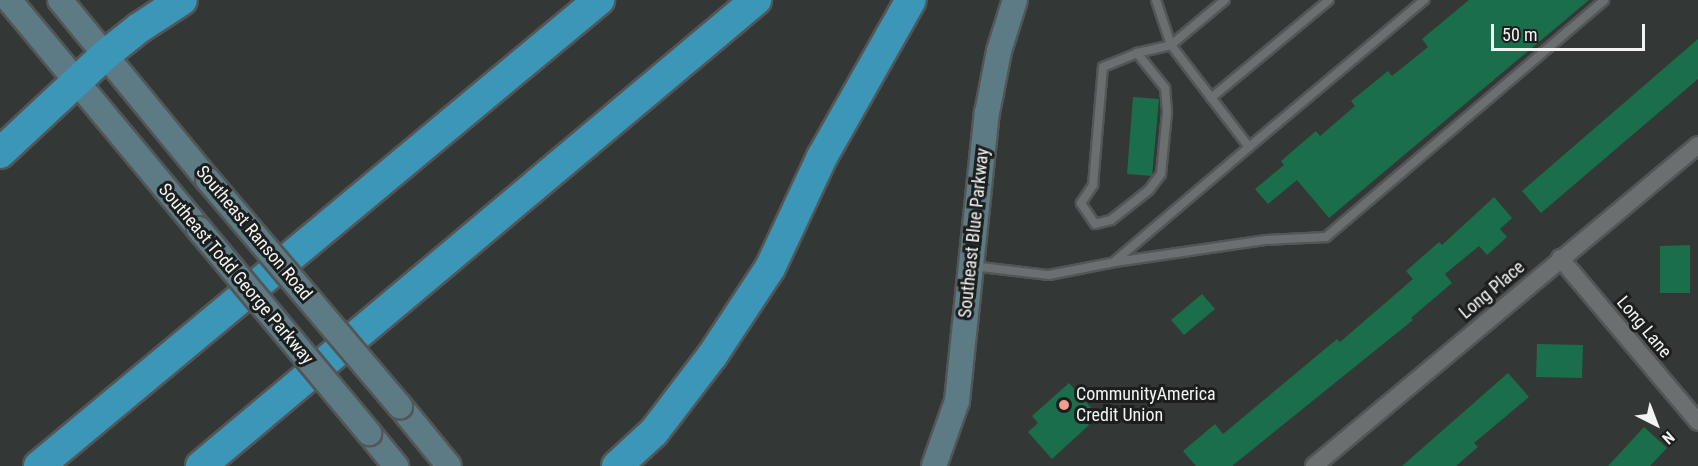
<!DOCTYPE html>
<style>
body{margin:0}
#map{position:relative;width:1698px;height:466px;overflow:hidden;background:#333736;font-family:"Roboto Condensed",sans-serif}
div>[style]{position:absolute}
.building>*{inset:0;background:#1b6e4b}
.roads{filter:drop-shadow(2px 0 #535656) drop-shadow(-2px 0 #535656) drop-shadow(0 2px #535656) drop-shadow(0 -2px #535656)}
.lane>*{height:8px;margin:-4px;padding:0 4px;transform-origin:4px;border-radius:4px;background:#6b6f6f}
.street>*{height:16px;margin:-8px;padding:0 8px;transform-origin:8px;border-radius:8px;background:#6b6f6f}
.secondary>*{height:24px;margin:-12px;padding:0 12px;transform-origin:12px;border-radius:12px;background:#5d7b85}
.highway>*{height:30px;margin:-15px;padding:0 15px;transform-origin:15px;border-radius:15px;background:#3c96b8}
.bridges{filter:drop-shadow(2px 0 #535656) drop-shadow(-2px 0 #535656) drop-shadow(0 2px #535656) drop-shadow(0 -2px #535656)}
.secondary-bridge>*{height:24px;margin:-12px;padding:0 12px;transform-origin:12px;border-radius:12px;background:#5d7b85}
.dots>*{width:16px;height:16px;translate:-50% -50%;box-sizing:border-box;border:3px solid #1c1e1d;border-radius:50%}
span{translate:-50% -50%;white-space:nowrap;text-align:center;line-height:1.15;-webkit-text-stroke:6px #1c1e1d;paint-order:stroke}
.street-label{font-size:18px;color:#f2f4f4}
.poi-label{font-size:18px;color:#f2f4f4}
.left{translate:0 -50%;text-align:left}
.north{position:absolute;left:1626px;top:394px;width:60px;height:60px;-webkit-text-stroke:4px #1c1e1d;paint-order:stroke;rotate:138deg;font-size:16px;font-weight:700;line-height:24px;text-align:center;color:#f2f4f4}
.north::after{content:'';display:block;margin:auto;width:21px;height:27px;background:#f2f4f4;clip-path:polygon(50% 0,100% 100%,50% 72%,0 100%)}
.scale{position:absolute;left:1491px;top:24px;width:154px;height:27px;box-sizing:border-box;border:3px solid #f2f4f4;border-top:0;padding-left:8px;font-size:18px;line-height:21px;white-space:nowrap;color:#f2f4f4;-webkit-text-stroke:4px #1c1e1d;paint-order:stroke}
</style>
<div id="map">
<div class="building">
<i style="clip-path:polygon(1469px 0,1589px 0,1329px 218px,1297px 180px,1268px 204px,1255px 189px,1284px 165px,1281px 161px,1316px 131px,1320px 136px,1355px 106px,1351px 101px,1388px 71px,1392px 76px,1428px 47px,1422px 39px)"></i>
<i style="clip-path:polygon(1698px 39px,1698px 79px,1541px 213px,1522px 191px)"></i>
<i style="clip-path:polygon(1133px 97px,1159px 99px,1152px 176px,1127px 174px)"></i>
<i style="clip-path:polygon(1494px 197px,1512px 218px,1500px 229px,1507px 237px,1487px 255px,1479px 246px,1445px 274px,1452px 283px,1411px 318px,1413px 320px,1232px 466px,1196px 466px,1183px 451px,1215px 424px,1223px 434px,1337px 339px,1340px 342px,1413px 279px,1406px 271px,1439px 242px,1442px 245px)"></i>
<i style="clip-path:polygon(1690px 245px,1690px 293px,1660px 293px,1660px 246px)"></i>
<i style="clip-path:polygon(1202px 294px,1215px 309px,1184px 335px,1171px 320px)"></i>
<i style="clip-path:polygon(1537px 344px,1583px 345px,1582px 378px,1536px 377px)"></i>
<i style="clip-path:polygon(1508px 373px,1529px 397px,1474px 443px,1478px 447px,1456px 466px,1402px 466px)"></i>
<i style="clip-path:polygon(1069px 383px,1095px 412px,1085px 421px,1089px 425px,1052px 459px,1028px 432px,1038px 423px,1032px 416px)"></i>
<i style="clip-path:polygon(1644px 427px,1667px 448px,1650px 466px,1608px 466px)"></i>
</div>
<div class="roads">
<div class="lane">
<i style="left:1137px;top:53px;width:45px;rotate:51.3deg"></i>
<i style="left:1165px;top:88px;width:25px;rotate:85deg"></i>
<i style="left:1167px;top:113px;width:61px;rotate:95.6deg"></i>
<i style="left:1161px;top:174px;width:20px;rotate:127deg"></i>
<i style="left:1149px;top:190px;width:48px;rotate:141.7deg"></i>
<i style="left:1111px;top:220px;width:16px;rotate:166deg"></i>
<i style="left:1095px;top:224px;width:25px;rotate:-124deg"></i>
<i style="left:1081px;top:203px;width:22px;rotate:-56deg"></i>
<i style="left:1093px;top:185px;width:118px;rotate:-85.2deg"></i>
<i style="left:1103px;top:67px;width:37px;rotate:-22deg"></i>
<i style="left:1137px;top:53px;width:35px;rotate:-13deg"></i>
<i style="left:1171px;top:45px;width:70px;rotate:-39.8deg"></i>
<i style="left:1211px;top:98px;width:153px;rotate:-39.7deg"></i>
<i style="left:1249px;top:147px;width:229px;rotate:-40deg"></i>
<i style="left:1115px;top:261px;width:176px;rotate:-40.4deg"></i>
<i style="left:1249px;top:147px;width:128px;rotate:-127.4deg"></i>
<i style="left:1171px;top:45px;width:47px;rotate:-108.4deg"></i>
<i style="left:972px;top:266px;width:78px;rotate:6.7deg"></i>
<i style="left:1049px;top:275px;width:67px;rotate:-11.1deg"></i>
<i style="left:1115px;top:262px;width:153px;rotate:-8.3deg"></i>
<i style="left:1266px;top:240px;width:60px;rotate:-2.9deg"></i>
<i style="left:1326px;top:237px;width:365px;rotate:-40.4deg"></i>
</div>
<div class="street">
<i style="left:1560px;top:258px;width:214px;rotate:49.9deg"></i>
<i style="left:1314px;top:466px;width:500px;rotate:-39.89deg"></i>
</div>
<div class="secondary">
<i style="left:9px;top:0;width:298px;rotate:50.3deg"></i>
<i style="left:60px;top:0;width:233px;rotate:50.6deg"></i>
<i style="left:400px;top:406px;width:77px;rotate:50.8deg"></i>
<i style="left:369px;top:433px;width:43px;rotate:50.7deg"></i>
<i style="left:934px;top:466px;width:69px;rotate:-70.5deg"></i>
<i style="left:957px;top:401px;width:290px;rotate:-84.1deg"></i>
<i style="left:987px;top:113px;width:63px;rotate:-79deg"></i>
<i style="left:999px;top:51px;width:53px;rotate:-72.6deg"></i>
</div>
<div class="highway">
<i style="left:0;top:153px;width:144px;rotate:-43deg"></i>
<i style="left:105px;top:55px;width:43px;rotate:-38.5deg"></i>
<i style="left:139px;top:28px;width:51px;rotate:-33.1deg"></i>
<i style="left:39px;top:466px;width:729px;rotate:-39.77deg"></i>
<i style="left:201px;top:466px;width:725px;rotate:-40.02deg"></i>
<i style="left:617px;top:466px;width:50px;rotate:-42.6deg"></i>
<i style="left:654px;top:432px;width:96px;rotate:-52.7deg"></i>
<i style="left:712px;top:356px;width:105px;rotate:-56.6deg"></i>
<i style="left:770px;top:268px;width:123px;rotate:-64.9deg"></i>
<i style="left:822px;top:157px;width:180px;rotate:-60.5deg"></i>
</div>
</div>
<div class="bridges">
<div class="secondary-bridge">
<i style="left:208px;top:180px;width:297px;rotate:49.7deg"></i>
<i style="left:199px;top:229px;width:266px;rotate:50.2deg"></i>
</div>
</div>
<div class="dots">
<i style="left:1064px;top:405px;background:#f59c90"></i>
</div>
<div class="street-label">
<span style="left:254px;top:233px;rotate:50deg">Southeast Ranson Road</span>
<span style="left:974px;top:233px;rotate:-84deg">Southeast Blue Parkway</span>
<span style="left:236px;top:274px;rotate:50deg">Southeast Todd George Parkway</span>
<span style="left:1492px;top:290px;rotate:-40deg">Long Place</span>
<span style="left:1644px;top:327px;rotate:50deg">Long Lane</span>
</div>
<div class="poi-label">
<span class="left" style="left:1076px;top:405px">CommunityAmerica<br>Credit Union</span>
</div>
<div class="north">N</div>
<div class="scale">50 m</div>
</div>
